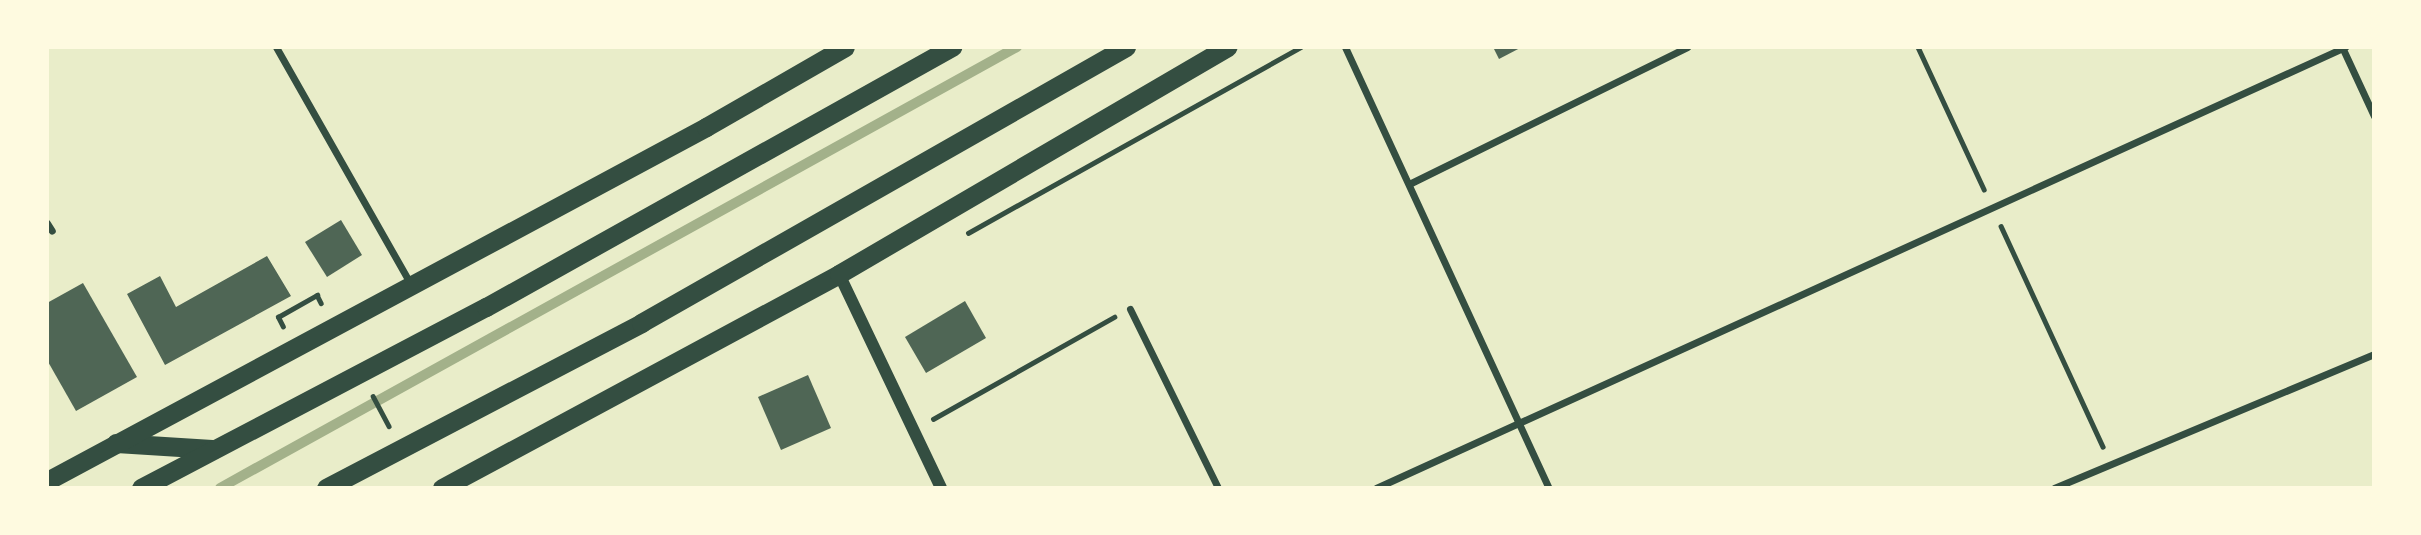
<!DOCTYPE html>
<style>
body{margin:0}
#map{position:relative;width:2421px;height:535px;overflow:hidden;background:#e9edc9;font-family:Lora,serif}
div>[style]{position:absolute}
.stream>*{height:10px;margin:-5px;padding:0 5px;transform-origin:5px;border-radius:5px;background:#a3b18a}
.building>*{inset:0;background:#4f6655}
.path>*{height:4.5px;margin:-2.25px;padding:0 2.25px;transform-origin:2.25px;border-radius:2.25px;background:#344e41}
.minor>*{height:7px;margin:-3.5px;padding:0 3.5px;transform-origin:3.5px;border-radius:3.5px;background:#344e41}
.tertiary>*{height:12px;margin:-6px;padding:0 6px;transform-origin:6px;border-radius:6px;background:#344e41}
.trunk>*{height:19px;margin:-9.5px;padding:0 9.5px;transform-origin:9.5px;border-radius:9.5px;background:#344e41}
span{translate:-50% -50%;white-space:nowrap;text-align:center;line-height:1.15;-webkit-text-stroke:7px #fefae0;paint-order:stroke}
.frame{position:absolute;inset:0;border:49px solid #fefae0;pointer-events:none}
</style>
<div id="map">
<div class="stream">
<i style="left:220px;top:488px;width:911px;rotate:-28.96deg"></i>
</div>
<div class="building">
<i style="clip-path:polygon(1493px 47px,1522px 47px,1499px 59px)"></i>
<i style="clip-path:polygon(341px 220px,362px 255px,327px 277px,305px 242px)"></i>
<i style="clip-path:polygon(267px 256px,291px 296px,165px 365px,127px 294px,160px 276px,176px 307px)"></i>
<i style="clip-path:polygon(83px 283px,137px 377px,76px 411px,47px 360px,47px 303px)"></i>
<i style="clip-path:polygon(965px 301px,986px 338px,926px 373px,905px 337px)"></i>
<i style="clip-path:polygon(808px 375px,831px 428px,781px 450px,758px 397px)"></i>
</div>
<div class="path">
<i style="left:1918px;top:47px;width:157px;rotate:65.1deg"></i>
<i style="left:2001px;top:226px;width:243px;rotate:65.2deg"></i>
<i style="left:968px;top:233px;width:381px;rotate:-29.2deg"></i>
<i style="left:283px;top:327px;width:11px;rotate:-117deg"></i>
<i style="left:278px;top:317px;width:45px;rotate:-29.4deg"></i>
<i style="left:317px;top:295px;width:9px;rotate:63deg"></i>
<i style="left:373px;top:396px;width:34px;rotate:62deg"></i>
<i style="left:933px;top:419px;width:208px;rotate:-29.4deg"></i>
</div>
<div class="minor">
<i style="left:276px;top:47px;width:274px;rotate:60.4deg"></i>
<i style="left:1345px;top:47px;width:486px;rotate:65.2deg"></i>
<i style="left:2342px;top:47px;width:76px;rotate:65.1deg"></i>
<i style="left:1409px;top:184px;width:310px;rotate:-26.2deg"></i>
<i style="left:47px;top:223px;width:9px;rotate:58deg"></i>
<i style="left:1130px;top:309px;width:199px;rotate:63.8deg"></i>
<i style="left:1376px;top:488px;width:1065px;rotate:-24.47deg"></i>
<i style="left:2054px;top:488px;width:347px;rotate:-22.7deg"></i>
</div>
<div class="tertiary">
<i style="left:839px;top:274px;width:237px;rotate:64.5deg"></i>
</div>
<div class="trunk">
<i style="left:116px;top:443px;width:96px;rotate:3.6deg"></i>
<i style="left:47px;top:481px;width:748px;rotate:-28.24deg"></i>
<i style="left:706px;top:127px;width:160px;rotate:-29.9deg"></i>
<i style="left:141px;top:488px;width:390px;rotate:-27.7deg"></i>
<i style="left:486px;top:307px;width:534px;rotate:-29.16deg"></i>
<i style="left:326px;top:488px;width:356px;rotate:-27.6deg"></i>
<i style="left:641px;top:323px;width:558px;rotate:-29.64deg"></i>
<i style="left:442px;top:488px;width:451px;rotate:-28.3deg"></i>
<i style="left:839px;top:274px;width:450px;rotate:-30.3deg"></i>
</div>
<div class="frame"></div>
</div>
